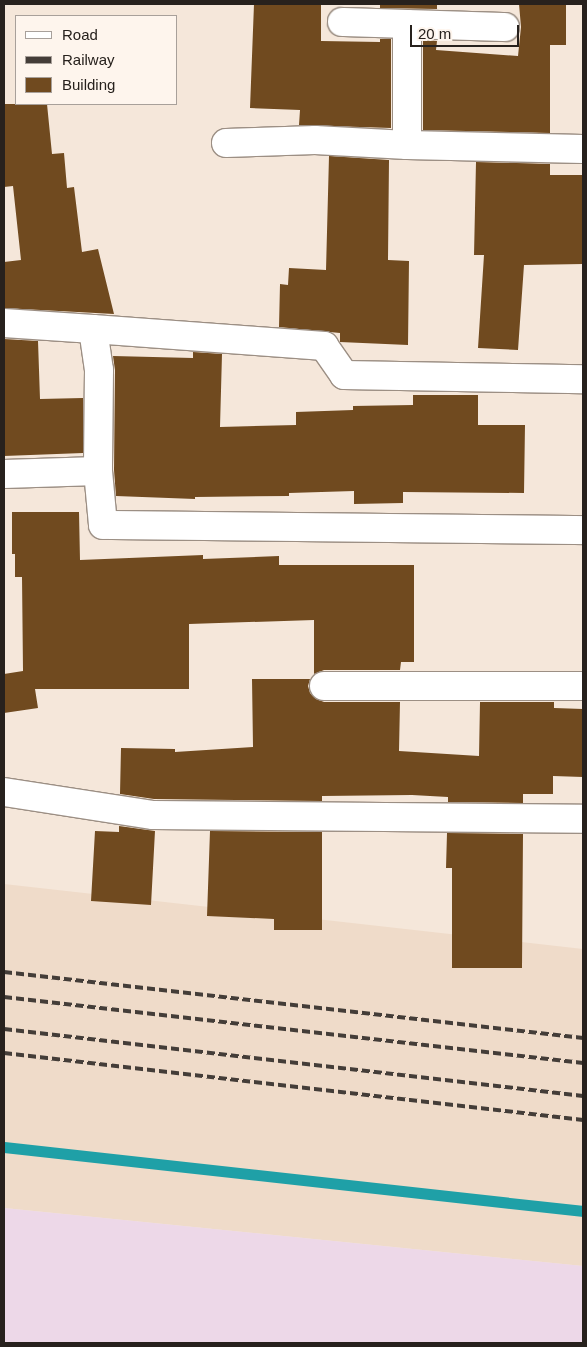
<!DOCTYPE html>
<style>
body{margin:0}
#map{position:relative;width:587px;height:1347px;overflow:hidden;background:#f5e7da;font-family:Helvetica,sans-serif}
div>[style]{position:absolute}
.built>*{inset:0;background:#efdbc9}
.industrial>*{inset:0;background:#edd8e8}
.stream>*{height:11px;margin:-5.5px;padding:0 5.5px;transform-origin:5.5px;border-radius:5.5px;background:#1fa0a7}
.building>*{inset:0;background:#704a1f}
.roads{filter:drop-shadow(1px 0 #9c8f84) drop-shadow(-1px 0 #9c8f84) drop-shadow(0 1px #9c8f84) drop-shadow(0 -1px #9c8f84)}
.minor>*{height:28px;margin:-14px;padding:0 14px;transform-origin:14px;border-radius:14px;background:#fff}
.rail>*{height:4px;margin-top:-2px;transform-origin:0;background:repeating-linear-gradient(90deg,#443d38 0 8px,transparent 0 12px)}
span{translate:-50% -50%;white-space:nowrap;text-align:center;line-height:1.15;-webkit-text-stroke:5px #fef5ed;paint-order:stroke}
.frame{position:absolute;inset:0;border:5px solid #27211d;pointer-events:none}
.legend{position:absolute;left:15px;top:15px;width:162px;height:90px;box-sizing:border-box;background:#fef5ed;border:1px solid #a8a09a;margin:0;padding:6px 9px;list-style:none;font-size:15px;color:#27211d}
.legend li{display:flex;align-items:center;gap:10px;height:25px}
.legend b{width:25px;border:1px solid #a8a09a}
.scale{position:absolute;left:410px;top:25px;width:109px;height:22px;box-sizing:border-box;border:2px solid #27211d;border-top:0;padding-left:6px;font-size:15px;line-height:18px;white-space:nowrap;color:#27211d;-webkit-text-stroke:4px #fef5ed;paint-order:stroke}
</style>
<div id="map">
<div class="built">
<i style="clip-path:polygon(4px 884px,583px 949px,583px 1266px,4px 1208px)"></i>
</div>
<div class="industrial">
<i style="clip-path:polygon(4px 1208px,583px 1266px,583px 1343px,4px 1343px)"></i>
</div>
<div class="stream">
<i style="left:4px;top:1147px;width:583px;rotate:6.31deg"></i>
</div>
<div class="building">
<i style="clip-path:polygon(254px 4px,321px 4px,321px 41px,380px 42px,380px 39px,391px 39px,391px 128px,299px 125px,300px 110px,250px 108px)"></i>
<i style="clip-path:polygon(380px 4px,437px 4px,437px 9px,380px 8px)"></i>
<i style="clip-path:polygon(519px 4px,566px 4px,566px 45px,550px 45px,550px 133px,423px 130px,423px 40px,437px 41px,436px 50px,518px 56px,521px 27px)"></i>
<i style="clip-path:polygon(4px 104px,47px 104px,52px 154px,64px 153px,67px 188px,74px 187px,82px 252px,98px 249px,114px 314px,4px 308px,4px 262px,21px 260px,13px 186px,4px 187px)"></i>
<i style="clip-path:polygon(329px 156px,389px 160px,388px 260px,409px 261px,408px 345px,340px 342px,340px 333px,279px 327px,280px 284px,288px 285px,289px 268px,326px 270px)"></i>
<i style="clip-path:polygon(476px 162px,550px 164px,550px 175px,583px 175px,583px 264px,524px 265px,518px 350px,478px 348px,484px 255px,474px 255px)"></i>
<i style="clip-path:polygon(4px 339px,38px 341px,40px 399px,83px 398px,83px 453px,4px 456px)"></i>
<i style="clip-path:polygon(193px 352px,222px 354px,220px 427px,296px 425px,296px 412px,353px 410px,353px 406px,413px 405px,413px 395px,478px 395px,478px 425px,525px 425px,524px 493px,403px 492px,403px 503px,354px 504px,354px 491px,289px 493px,289px 496px,195px 497px,195px 499px,116px 496px,114px 470px,115px 370px,113px 356px,193px 358px)"></i>
<i style="clip-path:polygon(12px 512px,79px 512px,80px 560px,203px 555px,203px 559px,279px 556px,279px 565px,414px 565px,414px 662px,401px 662px,400px 670px,324px 670px,314px 674px,314px 620px,189px 624px,189px 689px,35px 689px,38px 708px,4px 713px,4px 674px,23px 671px,22px 577px,15px 577px,15px 554px,12px 554px)"></i>
<i style="clip-path:polygon(252px 679px,310px 679px,308px 686px,310px 693px,316px 699px,324px 702px,400px 702px,399px 751px,479px 756px,480px 702px,554px 702px,554px 708px,583px 709px,583px 777px,553px 776px,553px 794px,523px 794px,523px 803px,448px 802px,448px 797px,412px 795px,322px 796px,322px 801px,154px 799px,120px 794px,121px 748px,175px 749px,175px 752px,253px 747px)"></i>
<i style="clip-path:polygon(119px 826px,155px 831px,151px 905px,91px 901px,95px 831px,119px 832px)"></i>
<i style="clip-path:polygon(210px 831px,322px 832px,322px 930px,274px 930px,274px 919px,207px 916px)"></i>
<i style="clip-path:polygon(447px 833px,523px 834px,522px 968px,452px 968px,452px 868px,446px 868px)"></i>
</div>
<div class="roads">
<div class="minor">
<i style="left:342px;top:22px;width:163px;rotate:1.8deg"></i>
<i style="left:407px;top:24px;width:121px;rotate:90deg"></i>
<i style="left:226px;top:143px;width:89px;rotate:-1.9deg"></i>
<i style="left:315px;top:140px;width:92px;rotate:3.1deg"></i>
<i style="left:407px;top:145px;width:176px;rotate:1.3deg"></i>
<i style="left:4px;top:323px;width:89px;rotate:3.9deg"></i>
<i style="left:93px;top:329px;width:41px;rotate:81.7deg"></i>
<i style="left:99px;top:370px;width:101px;rotate:90.6deg"></i>
<i style="left:98px;top:471px;width:54px;rotate:84.7deg"></i>
<i style="left:103px;top:525px;width:480px;rotate:0.6deg"></i>
<i style="left:93px;top:329px;width:232px;rotate:4.2deg"></i>
<i style="left:324px;top:346px;width:35px;rotate:55deg"></i>
<i style="left:344px;top:375px;width:239px;rotate:1deg"></i>
<i style="left:4px;top:474px;width:94px;rotate:-1.8deg"></i>
<i style="left:324px;top:686px;width:259px"></i>
<i style="left:4px;top:792px;width:151px;rotate:8.8deg"></i>
<i style="left:153px;top:815px;width:430px;rotate:0.5deg"></i>
</div>
</div>
<div class="rail">
<i style="left:4px;top:972px;width:583px;rotate:6.5deg"></i>
<i style="left:4px;top:997px;width:583px;rotate:6.5deg"></i>
<i style="left:4px;top:1029px;width:583px;rotate:6.6deg"></i>
<i style="left:4px;top:1053px;width:583px;rotate:6.6deg"></i>
</div>
<div class="frame"></div>
<ul class="legend">
<li><b style="height:6px;background:#fff"></b>Road</li>
<li><b style="height:6px;background:#443d38"></b>Railway</li>
<li><b style="height:14px;background:#704a1f"></b>Building</li>
</ul>
<div class="scale">20 m</div>
</div>
